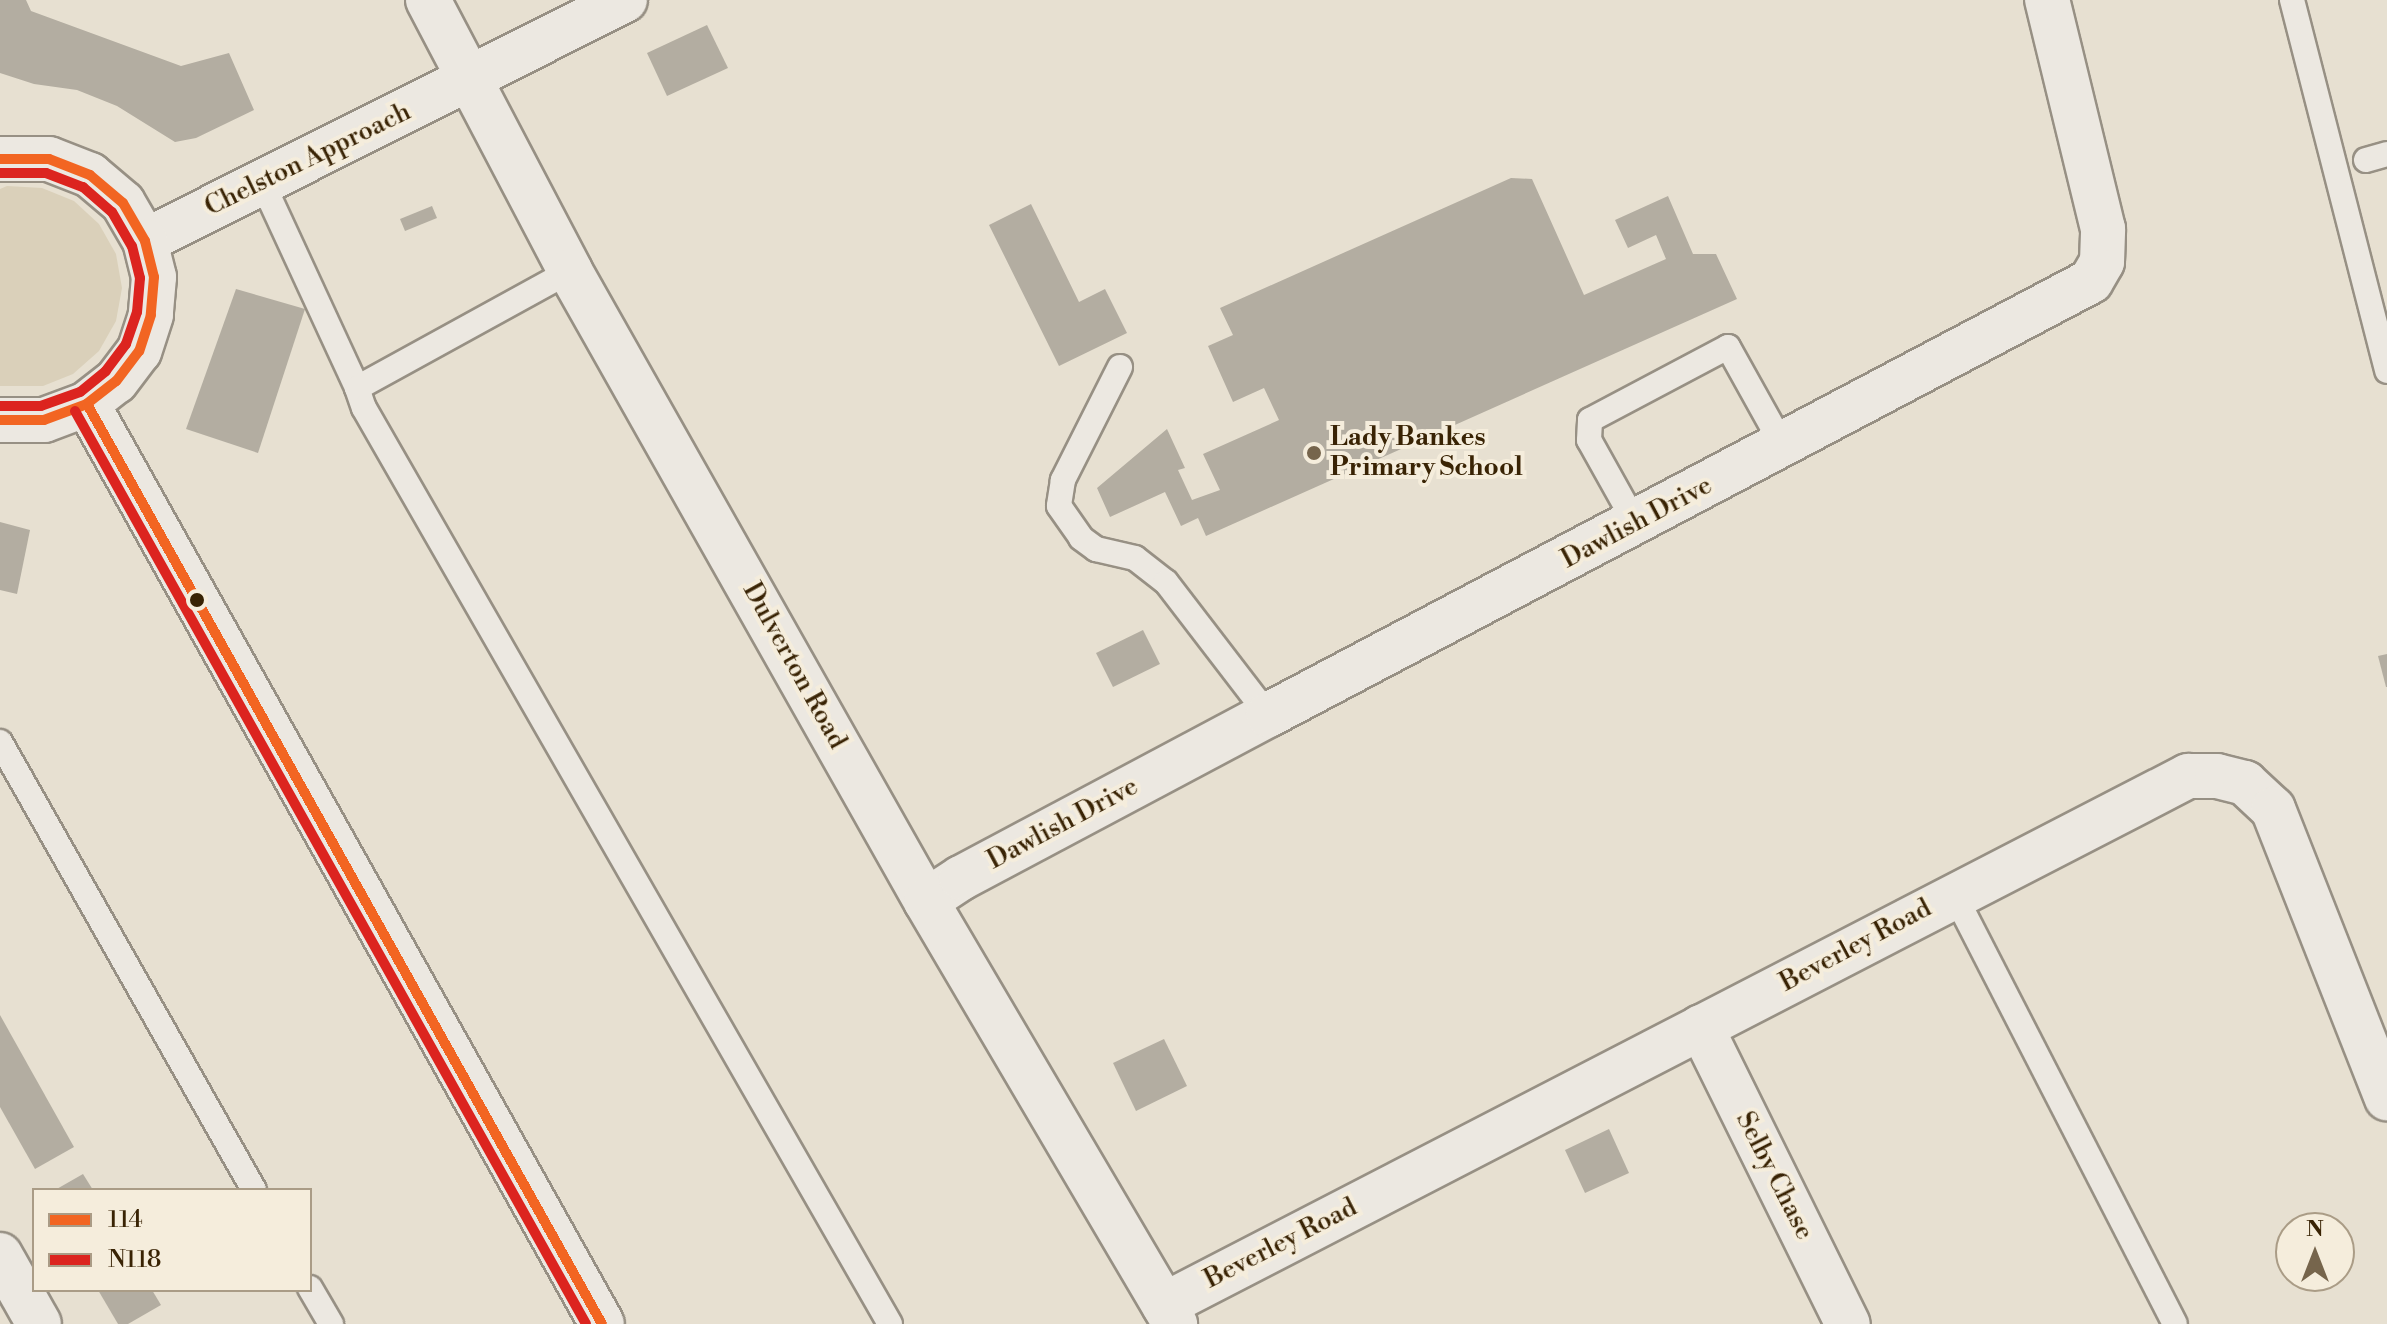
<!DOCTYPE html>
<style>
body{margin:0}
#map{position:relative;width:2387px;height:1324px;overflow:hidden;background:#e7e0d1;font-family:"Libre Bodoni",serif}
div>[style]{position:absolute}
.green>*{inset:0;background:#dad0ba}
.building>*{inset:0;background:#b3ada1}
.roads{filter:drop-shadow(2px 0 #979084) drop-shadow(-2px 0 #979084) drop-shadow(0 2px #979084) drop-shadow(0 -2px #979084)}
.lane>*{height:24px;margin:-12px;padding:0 12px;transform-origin:12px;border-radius:12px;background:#ece8e1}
.street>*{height:44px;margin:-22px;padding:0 22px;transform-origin:22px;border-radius:22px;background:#ece8e1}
.secondary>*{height:44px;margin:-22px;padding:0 22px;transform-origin:22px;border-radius:22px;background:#ece8e1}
.bus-1>*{height:10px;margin:-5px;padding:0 5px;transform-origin:5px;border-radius:5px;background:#f26522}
.bus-2>*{height:10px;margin:-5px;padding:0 5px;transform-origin:5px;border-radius:5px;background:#dc241f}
.dots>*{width:22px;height:22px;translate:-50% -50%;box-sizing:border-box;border:4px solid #f5eddc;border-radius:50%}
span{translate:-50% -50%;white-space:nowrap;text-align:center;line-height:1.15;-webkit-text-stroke:8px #f5eddc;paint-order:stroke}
.street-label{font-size:26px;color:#392304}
.poi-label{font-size:26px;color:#392304;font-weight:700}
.left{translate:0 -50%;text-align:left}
.legend{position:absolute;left:32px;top:1188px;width:280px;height:104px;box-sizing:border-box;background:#f5eddc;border:2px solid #aa9c86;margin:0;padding:10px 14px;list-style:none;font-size:24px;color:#392304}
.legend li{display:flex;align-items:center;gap:16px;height:40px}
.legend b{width:40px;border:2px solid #aa9c86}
.north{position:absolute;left:2275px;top:1212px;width:80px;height:80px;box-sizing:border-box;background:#f5eddc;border:2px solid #aa9c86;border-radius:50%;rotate:0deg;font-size:22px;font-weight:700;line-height:32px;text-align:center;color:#392304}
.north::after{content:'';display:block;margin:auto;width:28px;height:36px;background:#76654c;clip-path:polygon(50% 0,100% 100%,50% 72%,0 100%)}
</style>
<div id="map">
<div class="green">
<i style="clip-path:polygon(7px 186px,42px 188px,74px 201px,99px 224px,116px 254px,122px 288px,116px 321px,99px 351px,73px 374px,43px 386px,0 386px,0 189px)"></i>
</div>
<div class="building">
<i style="clip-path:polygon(0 0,26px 0,31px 11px,181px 66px,229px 53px,254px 110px,196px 138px,175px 142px,117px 106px,77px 90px,34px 84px,0 73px)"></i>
<i style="clip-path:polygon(707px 25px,728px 68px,667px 96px,647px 53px)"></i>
<i style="clip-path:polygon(1511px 178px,1532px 179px,1584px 295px,1666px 259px,1656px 235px,1628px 248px,1615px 220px,1668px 196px,1693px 254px,1716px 254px,1737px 299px,1206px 536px,1198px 518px,1181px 526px,1165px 492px,1110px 517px,1097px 488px,1167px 429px,1185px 468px,1178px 470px,1192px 500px,1220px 490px,1203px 454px,1279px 420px,1264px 388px,1233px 402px,1208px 346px,1233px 335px,1220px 308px)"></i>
<i style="clip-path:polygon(1031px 204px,1079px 302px,1105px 289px,1127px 333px,1059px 366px,989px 225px)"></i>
<i style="clip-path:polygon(432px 206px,437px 218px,405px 231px,400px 219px)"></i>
<i style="clip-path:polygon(236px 289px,305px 309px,258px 453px,186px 429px)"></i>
<i style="clip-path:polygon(0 522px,30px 530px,17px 594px,0 590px)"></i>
<i style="clip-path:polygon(1143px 630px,1160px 664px,1113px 687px,1096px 653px)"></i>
<i style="clip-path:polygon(2387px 654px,2387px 687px,2386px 687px,2378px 656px)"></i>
<i style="clip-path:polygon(0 1015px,74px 1147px,35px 1169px,0 1107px)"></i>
<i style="clip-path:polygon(1164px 1039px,1187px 1086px,1136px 1111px,1113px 1063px)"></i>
<i style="clip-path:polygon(1609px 1129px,1629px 1173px,1585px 1193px,1565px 1150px)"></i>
<i style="clip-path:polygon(83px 1174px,93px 1190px,55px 1190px)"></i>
<i style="clip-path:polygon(98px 1290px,152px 1290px,161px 1305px,128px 1324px,118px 1324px)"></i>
</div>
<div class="roads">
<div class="lane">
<i style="left:2292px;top:0;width:383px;rotate:75.6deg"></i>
<i style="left:2366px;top:160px;width:22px;rotate:-16deg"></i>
<i style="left:262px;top:182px;width:227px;rotate:65.2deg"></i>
<i style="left:570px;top:271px;width:243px;rotate:151.2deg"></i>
<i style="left:357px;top:388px;width:21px;rotate:71deg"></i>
<i style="left:364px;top:408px;width:1056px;rotate:60.13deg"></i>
<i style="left:1120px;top:367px;width:127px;rotate:116.8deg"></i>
<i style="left:1063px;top:480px;width:26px;rotate:99deg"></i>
<i style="left:1059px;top:506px;width:39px;rotate:55deg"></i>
<i style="left:1081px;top:538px;width:19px;rotate:36deg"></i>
<i style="left:1096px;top:549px;width:40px;rotate:13deg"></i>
<i style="left:1135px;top:558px;width:39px;rotate:38deg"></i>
<i style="left:1166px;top:582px;width:168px;rotate:52.5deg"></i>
<i style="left:1636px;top:524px;width:96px;rotate:-119.2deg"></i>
<i style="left:1589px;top:440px;width:20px;rotate:-87deg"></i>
<i style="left:1590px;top:420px;width:156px;rotate:-27.9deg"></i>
<i style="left:1728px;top:347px;width:90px;rotate:60.9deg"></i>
<i style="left:0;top:742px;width:515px;rotate:60.45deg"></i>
<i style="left:1954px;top:894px;width:483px;rotate:62.8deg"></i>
<i style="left:310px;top:1288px;width:42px;rotate:59.7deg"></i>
</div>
<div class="street">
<i style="left:428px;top:0;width:306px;rotate:62.3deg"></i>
<i style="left:570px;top:271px;width:724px;rotate:60.53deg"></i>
<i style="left:926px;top:901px;width:491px;rotate:59.5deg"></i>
<i style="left:145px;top:241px;width:537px;rotate:-26.66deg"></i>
<i style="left:926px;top:901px;width:42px;rotate:-33.3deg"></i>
<i style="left:961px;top:878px;width:348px;rotate:-28deg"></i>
<i style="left:1268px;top:715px;width:930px;rotate:-27.8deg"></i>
<i style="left:2091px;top:281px;width:22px;rotate:-60deg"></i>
<i style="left:2102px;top:262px;width:33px;rotate:-88deg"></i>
<i style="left:2103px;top:229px;width:236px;rotate:-103.7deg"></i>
<i style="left:1701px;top:1027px;width:331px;rotate:63.7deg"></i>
<i style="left:0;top:1255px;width:79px;rotate:60.5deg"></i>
<i style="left:1164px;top:1305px;width:1153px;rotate:-27.32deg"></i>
<i style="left:2188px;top:776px;width:29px"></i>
<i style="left:2217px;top:776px;width:29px;rotate:14deg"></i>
<i style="left:2245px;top:783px;width:38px;rotate:43deg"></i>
<i style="left:2273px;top:809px;width:311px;rotate:68.5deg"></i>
</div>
<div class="secondary">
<i style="left:0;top:159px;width:49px"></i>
<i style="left:49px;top:159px;width:44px;rotate:21.3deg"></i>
<i style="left:90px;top:175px;width:43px;rotate:40.3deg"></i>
<i style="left:123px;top:203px;width:44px;rotate:59.9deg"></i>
<i style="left:145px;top:241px;width:37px;rotate:76deg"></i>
<i style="left:154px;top:277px;width:38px;rotate:95deg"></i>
<i style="left:151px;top:315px;width:38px;rotate:108deg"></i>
<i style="left:139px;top:351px;width:38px;rotate:127deg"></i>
<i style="left:116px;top:381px;width:37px;rotate:142deg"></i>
<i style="left:87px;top:404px;width:46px;rotate:159.6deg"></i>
<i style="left:44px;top:420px;width:44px;rotate:180deg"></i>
<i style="left:87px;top:404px;width:1054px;rotate:60.76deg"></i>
</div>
</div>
<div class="bus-1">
<i style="left:0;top:159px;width:49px"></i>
<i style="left:49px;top:159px;width:44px;rotate:21.3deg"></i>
<i style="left:90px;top:175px;width:43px;rotate:40.3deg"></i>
<i style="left:123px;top:203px;width:44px;rotate:59.9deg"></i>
<i style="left:145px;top:241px;width:37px;rotate:76deg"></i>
<i style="left:154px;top:277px;width:38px;rotate:95deg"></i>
<i style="left:151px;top:315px;width:38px;rotate:108deg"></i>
<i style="left:139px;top:351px;width:38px;rotate:127deg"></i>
<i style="left:116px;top:381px;width:37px;rotate:142deg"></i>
<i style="left:87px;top:404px;width:46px;rotate:159.6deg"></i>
<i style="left:44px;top:420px;width:44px;rotate:180deg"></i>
<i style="left:87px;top:404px;width:1054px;rotate:60.76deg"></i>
</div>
<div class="bus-2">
<i style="left:0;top:173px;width:46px"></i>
<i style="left:46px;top:173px;width:40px;rotate:21deg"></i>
<i style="left:83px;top:187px;width:38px;rotate:41deg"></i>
<i style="left:112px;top:212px;width:39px;rotate:60deg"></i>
<i style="left:132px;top:246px;width:33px;rotate:76deg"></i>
<i style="left:140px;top:278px;width:34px;rotate:95deg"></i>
<i style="left:137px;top:312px;width:34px;rotate:109deg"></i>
<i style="left:126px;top:344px;width:34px;rotate:127deg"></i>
<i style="left:106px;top:371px;width:33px;rotate:141deg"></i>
<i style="left:80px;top:392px;width:41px;rotate:160.3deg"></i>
<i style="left:41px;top:406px;width:41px;rotate:180deg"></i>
<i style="left:75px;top:411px;width:1046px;rotate:60.76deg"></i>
</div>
<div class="dots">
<i style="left:1314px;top:453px;background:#76654c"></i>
<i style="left:197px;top:600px;background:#392304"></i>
</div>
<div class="street-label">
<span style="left:308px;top:160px;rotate:-26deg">Chelston Approach</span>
<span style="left:1637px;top:523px;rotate:-28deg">Dawlish Drive</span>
<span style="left:794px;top:666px;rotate:61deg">Dulverton Road</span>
<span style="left:1063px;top:824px;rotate:-28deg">Dawlish Drive</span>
<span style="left:1856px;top:946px;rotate:-28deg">Beverley Road</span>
<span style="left:1774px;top:1176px;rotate:63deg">Selby Chase</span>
<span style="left:1281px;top:1244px;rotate:-27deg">Beverley Road</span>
</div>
<div class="poi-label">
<span class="left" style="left:1330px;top:453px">Lady Bankes<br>Primary School</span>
</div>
<ul class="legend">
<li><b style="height:10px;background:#f26522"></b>114</li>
<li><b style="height:10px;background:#dc241f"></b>N118</li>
</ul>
<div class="north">N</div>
</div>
